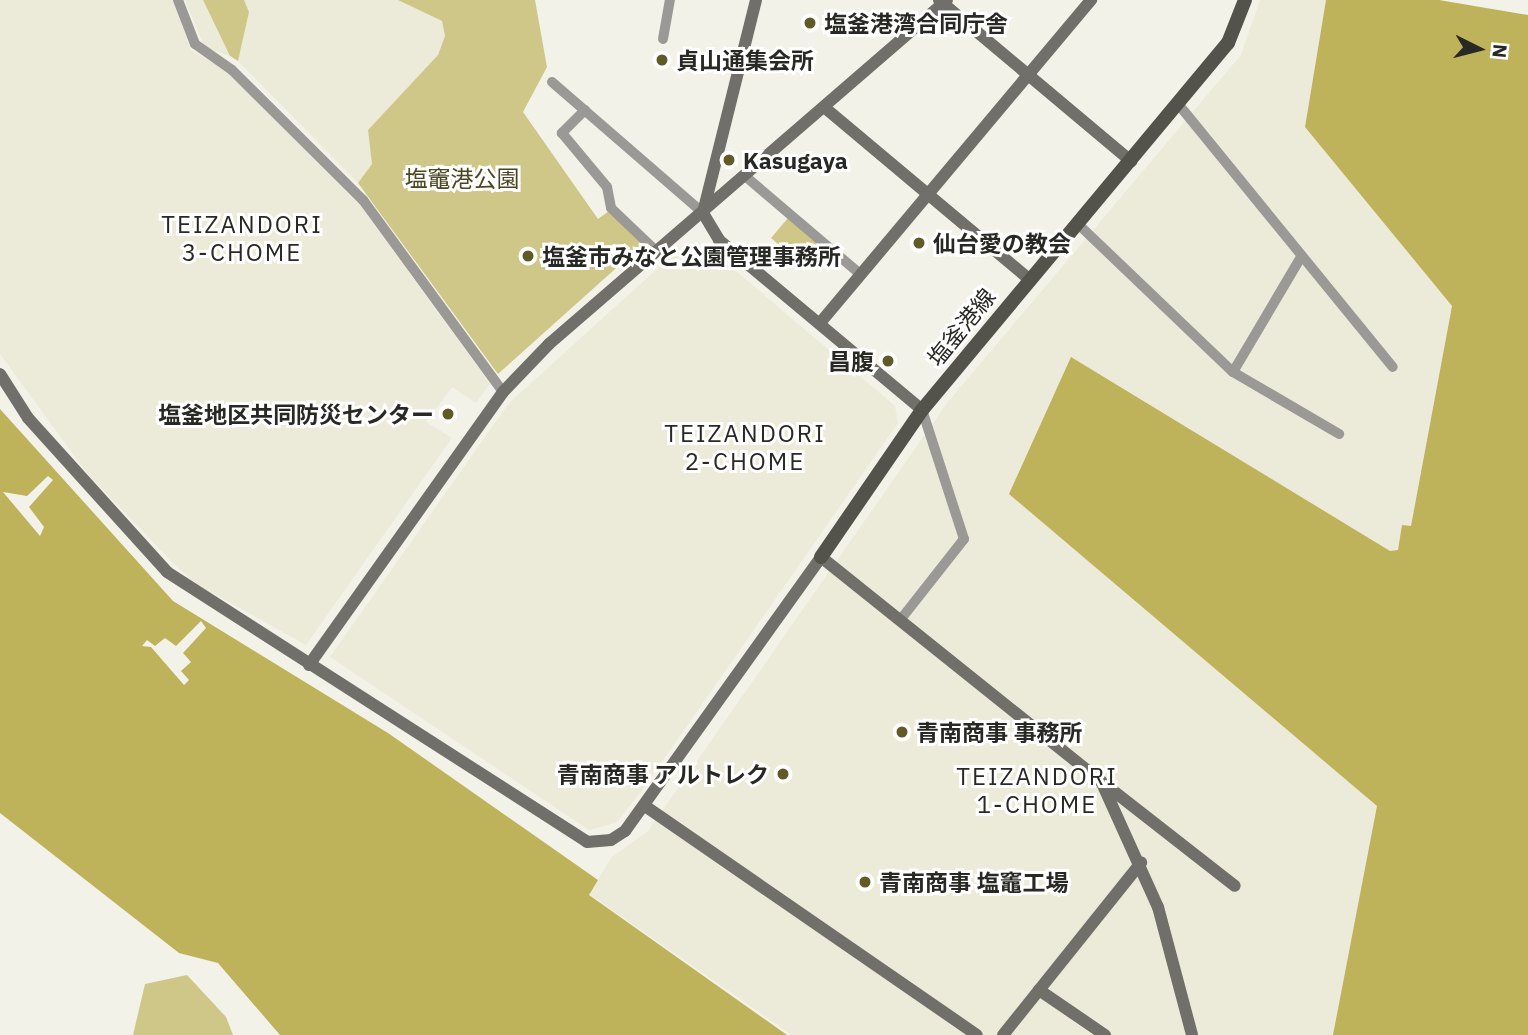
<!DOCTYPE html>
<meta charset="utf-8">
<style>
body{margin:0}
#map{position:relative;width:1528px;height:1035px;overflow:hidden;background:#f3f2e8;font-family:"IBM Plex Sans","Noto Sans JP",sans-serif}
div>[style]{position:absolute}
.built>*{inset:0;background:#ecead8}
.green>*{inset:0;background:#cec788}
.water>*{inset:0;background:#beb35b}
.pier>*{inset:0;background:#f3f2e8}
.street>*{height:10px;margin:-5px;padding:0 5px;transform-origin:5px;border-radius:5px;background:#9a9995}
.secondary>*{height:12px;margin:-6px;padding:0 6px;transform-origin:6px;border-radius:6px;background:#706f69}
.primary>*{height:14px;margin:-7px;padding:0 7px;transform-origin:7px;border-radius:7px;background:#53524b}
.dots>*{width:19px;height:19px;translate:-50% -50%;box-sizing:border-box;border:4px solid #fff;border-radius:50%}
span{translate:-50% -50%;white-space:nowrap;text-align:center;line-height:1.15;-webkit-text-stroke:6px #fff;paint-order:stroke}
.poi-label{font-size:23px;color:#282824;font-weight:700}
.left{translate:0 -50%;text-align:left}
.right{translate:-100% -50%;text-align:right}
.park-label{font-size:23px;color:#4a4620}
.street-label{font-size:23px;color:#282824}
.neighbourhood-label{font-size:24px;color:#282824;letter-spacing:2px}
.north{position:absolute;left:1444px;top:14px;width:70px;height:70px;-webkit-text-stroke:5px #fff;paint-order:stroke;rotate:96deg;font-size:19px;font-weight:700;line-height:28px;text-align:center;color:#282824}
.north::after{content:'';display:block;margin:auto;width:24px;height:32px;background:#282824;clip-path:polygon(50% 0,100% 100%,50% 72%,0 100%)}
</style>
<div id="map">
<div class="built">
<i style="clip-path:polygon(0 0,173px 0,191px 50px,227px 71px,357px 201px,490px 384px,476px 403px,452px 387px,426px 422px,452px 438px,306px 645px,195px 583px,174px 564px,87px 473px,0 354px)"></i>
<i style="clip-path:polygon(185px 0,203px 0,230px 56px,205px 48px)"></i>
<i style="clip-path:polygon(244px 0,398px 0,442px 21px,445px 36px,438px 55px,368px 130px,372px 164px,358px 183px,238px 61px,249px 12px)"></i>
<i style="clip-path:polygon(1260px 0,1326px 0,1305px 127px,1452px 306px,1411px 526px,1398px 551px,1390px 552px,1009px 494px,1378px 806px,1334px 1035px,792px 1035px,589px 894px,611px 858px,648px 831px,947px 403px,1241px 55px)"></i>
<i style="clip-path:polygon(700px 249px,717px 255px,895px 406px,898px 423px,643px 789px,616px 823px,589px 830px,330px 657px,509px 403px,668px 259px)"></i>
</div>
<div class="green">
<i style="clip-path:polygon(203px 0,244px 0,249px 12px,238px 61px,230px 56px)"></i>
<i style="clip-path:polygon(398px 0,535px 0,547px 67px,523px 112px,598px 219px,609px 211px,643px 244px,498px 374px,358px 183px,372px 164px,368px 130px,438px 55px,445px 36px,442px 21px)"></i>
<i style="clip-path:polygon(788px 218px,822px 247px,805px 267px,771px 238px)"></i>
<i style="clip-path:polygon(187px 975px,226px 1017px,233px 1035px,133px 1035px,145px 984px)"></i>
</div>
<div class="water">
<i style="clip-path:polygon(1326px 0,1439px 0,1528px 15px,1528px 1035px,1333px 1035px,1377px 806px,1009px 494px,1071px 357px,1390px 551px,1398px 550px,1402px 525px,1411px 526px,1452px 306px,1305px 127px)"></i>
<i style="clip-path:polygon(0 409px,173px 601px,388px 733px,598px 880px,589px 895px,787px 1035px,280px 1035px,218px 963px,179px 953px,0 813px)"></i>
</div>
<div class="pier">
<i style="clip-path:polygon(48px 476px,53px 480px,29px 507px,44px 527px,40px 536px,3px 492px,27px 496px)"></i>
<i style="clip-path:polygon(201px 621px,206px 628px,183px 653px,191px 662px,181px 671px,189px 680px,184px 685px,151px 647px,142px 646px,147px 640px,155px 646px,165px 638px,176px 646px)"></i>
</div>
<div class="street">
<i style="left:178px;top:0;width:47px;rotate:68.9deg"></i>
<i style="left:195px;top:44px;width:45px;rotate:35.1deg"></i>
<i style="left:232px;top:70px;width:185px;rotate:44.8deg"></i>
<i style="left:363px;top:200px;width:238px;rotate:53.9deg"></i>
<i style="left:663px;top:39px;width:40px;rotate:-80deg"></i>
<i style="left:552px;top:82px;width:200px;rotate:40.9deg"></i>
<i style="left:1179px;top:105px;width:338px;rotate:50.8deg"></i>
<i style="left:585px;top:110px;width:33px;rotate:135deg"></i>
<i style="left:562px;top:133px;width:70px;rotate:50.2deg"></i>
<i style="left:607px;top:187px;width:21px;rotate:79deg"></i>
<i style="left:611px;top:208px;width:64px;rotate:43.7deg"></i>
<i style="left:745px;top:176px;width:151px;rotate:40.4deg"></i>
<i style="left:1078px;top:224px;width:214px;rotate:43.7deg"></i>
<i style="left:1233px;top:372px;width:123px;rotate:30.3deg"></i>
<i style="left:1233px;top:372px;width:134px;rotate:-59.4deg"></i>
<i style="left:901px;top:619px;width:102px;rotate:-51.8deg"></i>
<i style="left:964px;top:539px;width:136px;rotate:-108deg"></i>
</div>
<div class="secondary">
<i style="left:756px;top:0;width:219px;rotate:104deg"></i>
<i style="left:703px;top:213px;width:31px;rotate:59deg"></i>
<i style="left:719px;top:240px;width:265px;rotate:39.9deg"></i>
<i style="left:939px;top:0;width:251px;rotate:40deg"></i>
<i style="left:824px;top:107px;width:268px;rotate:40deg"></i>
<i style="left:820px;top:323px;width:422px;rotate:-50deg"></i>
<i style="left:0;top:374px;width:52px;rotate:57.5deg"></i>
<i style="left:28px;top:418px;width:207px;rotate:47.9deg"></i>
<i style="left:167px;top:572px;width:499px;rotate:32.7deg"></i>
<i style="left:587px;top:842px;width:24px;rotate:-5deg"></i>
<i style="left:611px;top:840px;width:17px;rotate:-33deg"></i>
<i style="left:625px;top:831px;width:337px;rotate:-54.4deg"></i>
<i style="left:821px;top:557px;width:359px;rotate:38.7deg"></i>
<i style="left:1101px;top:781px;width:138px;rotate:65.7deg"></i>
<i style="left:1158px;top:907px;width:132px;rotate:75.1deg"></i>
<i style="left:309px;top:665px;width:335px;rotate:-54.6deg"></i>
<i style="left:503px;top:392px;width:66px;rotate:-46.2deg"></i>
<i style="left:549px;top:344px;width:526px;rotate:-40.84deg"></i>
<i style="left:1107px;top:786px;width:162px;rotate:38deg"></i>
<i style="left:645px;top:806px;width:403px;rotate:34.6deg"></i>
<i style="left:1039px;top:990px;width:80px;rotate:34.3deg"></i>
<i style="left:1003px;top:1035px;width:221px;rotate:-51.3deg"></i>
</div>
<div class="primary">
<i style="left:821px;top:557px;width:178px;rotate:-55.5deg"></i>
<i style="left:922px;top:410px;width:478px;rotate:-50.2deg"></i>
<i style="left:1228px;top:43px;width:46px;rotate:-68.4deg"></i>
</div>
<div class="dots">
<i style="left:810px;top:23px;background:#605a26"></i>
<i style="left:662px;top:60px;background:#605a26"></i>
<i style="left:729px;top:160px;background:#605a26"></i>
<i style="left:919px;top:243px;background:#605a26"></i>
<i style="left:528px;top:256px;background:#605a26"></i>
<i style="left:888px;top:361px;background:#605a26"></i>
<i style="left:448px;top:414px;background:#605a26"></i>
<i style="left:902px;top:732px;background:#605a26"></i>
<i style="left:783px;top:774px;background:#605a26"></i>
<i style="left:865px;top:882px;background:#605a26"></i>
</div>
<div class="poi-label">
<span class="left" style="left:824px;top:23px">塩釜港湾合同庁舎</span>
<span class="left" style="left:676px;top:60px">貞山通集会所</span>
<span class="left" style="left:743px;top:160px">Kasugaya</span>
<span class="left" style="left:933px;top:243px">仙台愛の教会</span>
<span class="left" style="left:542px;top:256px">塩釜市みなと公園管理事務所</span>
<span class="right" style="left:874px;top:361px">昌腹</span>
<span class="right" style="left:434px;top:414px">塩釜地区共同防災センター</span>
<span class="left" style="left:916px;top:732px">青南商事 事務所</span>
<span class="right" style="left:769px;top:774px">青南商事 アルトレク</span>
<span class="left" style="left:879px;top:882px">青南商事 塩竈工場</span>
</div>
<div class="park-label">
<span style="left:462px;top:178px">塩竈港公園</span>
</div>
<div class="street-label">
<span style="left:961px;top:327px;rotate:-51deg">塩釜港線</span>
</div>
<div class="neighbourhood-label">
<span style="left:242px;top:239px">TEIZANDORI<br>3-CHOME</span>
<span style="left:745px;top:448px">TEIZANDORI<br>2-CHOME</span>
<span style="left:1037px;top:791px">TEIZANDORI<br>1-CHOME</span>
</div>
<div class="north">N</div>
</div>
